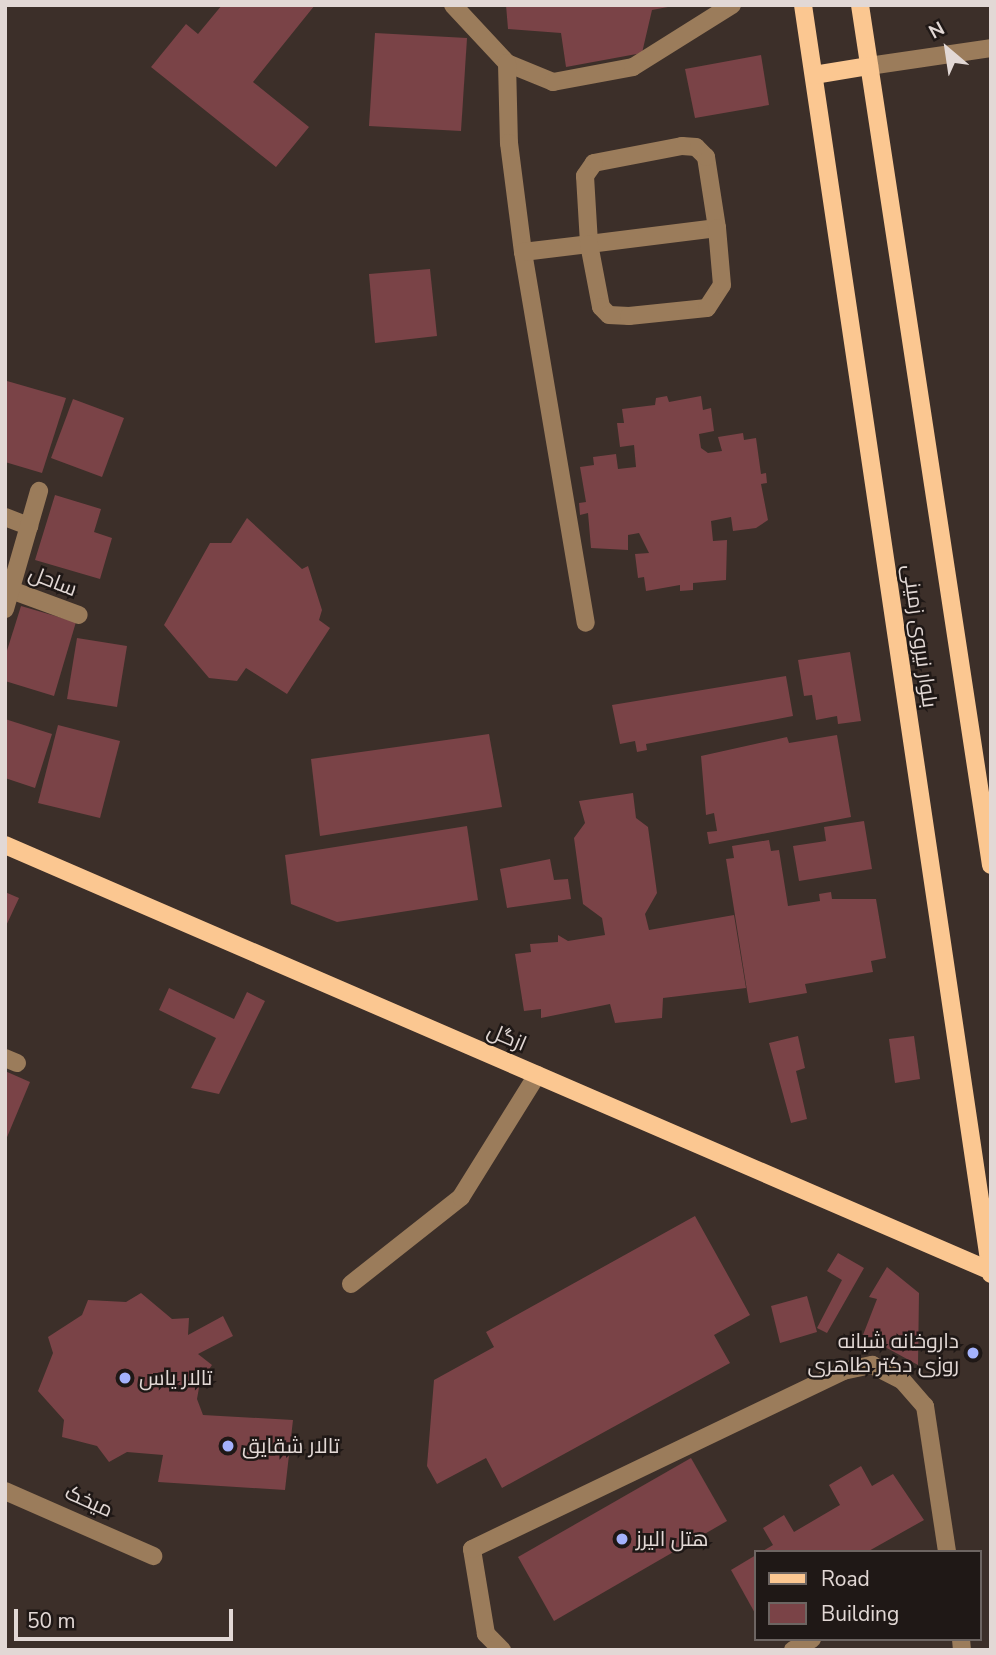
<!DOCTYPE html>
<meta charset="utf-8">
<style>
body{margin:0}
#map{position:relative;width:996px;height:1655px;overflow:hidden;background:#3c2f29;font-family:"Nunito Sans",Cairo,sans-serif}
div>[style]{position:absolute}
.building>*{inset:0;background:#7a4347}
.minor>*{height:18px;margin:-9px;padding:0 9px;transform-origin:9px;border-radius:9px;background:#9b7c5b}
.major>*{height:18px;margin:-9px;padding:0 9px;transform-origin:9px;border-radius:9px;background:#fbc791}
.dots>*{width:19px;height:19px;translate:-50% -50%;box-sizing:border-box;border:4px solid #1f1816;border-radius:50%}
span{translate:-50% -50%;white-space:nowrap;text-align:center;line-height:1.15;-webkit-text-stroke:5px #1f1816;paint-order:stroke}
.street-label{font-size:21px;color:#e2d8d5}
.poi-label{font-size:21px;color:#e2d8d5}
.right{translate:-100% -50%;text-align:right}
.left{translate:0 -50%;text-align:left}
.frame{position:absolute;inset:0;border:7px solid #e2d8d5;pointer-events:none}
.legend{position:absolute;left:754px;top:1550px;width:228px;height:91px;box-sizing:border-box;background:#1f1816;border:2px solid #6d6562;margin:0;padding:9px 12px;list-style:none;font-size:21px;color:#e2d8d5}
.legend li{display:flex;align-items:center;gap:14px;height:35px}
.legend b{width:35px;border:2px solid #6d6562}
.north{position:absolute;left:912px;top:14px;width:70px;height:70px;-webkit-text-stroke:5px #1f1816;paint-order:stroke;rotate:331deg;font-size:19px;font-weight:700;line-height:28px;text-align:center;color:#e2d8d5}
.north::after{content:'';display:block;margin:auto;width:24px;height:32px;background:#e2d8d5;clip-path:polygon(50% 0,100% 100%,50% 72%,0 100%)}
.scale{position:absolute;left:14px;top:1609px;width:219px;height:32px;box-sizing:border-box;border:4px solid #e2d8d5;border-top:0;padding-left:9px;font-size:21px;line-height:24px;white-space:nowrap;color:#e2d8d5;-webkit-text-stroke:5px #1f1816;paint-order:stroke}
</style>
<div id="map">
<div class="building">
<i style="clip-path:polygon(222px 5px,315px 5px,253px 82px,309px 127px,276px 167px,151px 67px,186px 24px,198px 34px)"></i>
<i style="clip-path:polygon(506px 5px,668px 5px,668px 7px,652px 10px,642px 53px,566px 67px,561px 33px,508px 29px)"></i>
<i style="clip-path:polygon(375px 33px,467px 38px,461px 131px,369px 126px)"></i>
<i style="clip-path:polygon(761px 55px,769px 105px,695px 118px,685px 69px)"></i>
<i style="clip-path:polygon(430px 269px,437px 336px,375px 343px,369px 274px)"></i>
<i style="clip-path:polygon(7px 381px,66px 398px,42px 473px,5px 462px)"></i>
<i style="clip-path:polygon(667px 396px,669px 402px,701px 396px,703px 410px,711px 408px,714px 431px,699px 434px,701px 448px,708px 453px,722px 451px,718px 437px,743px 433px,744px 440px,756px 438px,761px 474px,766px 473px,767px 483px,761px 484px,768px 520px,756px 528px,733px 531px,731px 517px,711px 521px,713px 541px,727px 540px,726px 580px,693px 583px,693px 590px,680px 591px,680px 585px,646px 591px,644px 577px,638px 578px,635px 554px,649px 553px,639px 533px,628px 535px,628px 550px,591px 548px,588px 513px,580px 515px,579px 503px,586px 502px,580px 467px,594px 465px,593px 457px,616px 454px,618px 469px,636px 467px,634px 445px,620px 447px,617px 423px,624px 423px,622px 409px,655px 405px,656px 398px)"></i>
<i style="clip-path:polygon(73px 399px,124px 418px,102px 477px,51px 458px)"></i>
<i style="clip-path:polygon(55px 495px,101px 509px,94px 532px,112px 538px,100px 579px,35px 560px)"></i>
<i style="clip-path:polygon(247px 518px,302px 569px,308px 566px,322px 610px,319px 620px,330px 628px,287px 694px,246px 668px,237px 681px,209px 678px,164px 625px,210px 543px,231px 543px)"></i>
<i style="clip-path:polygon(21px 606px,76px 622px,54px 696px,5px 681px,5px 657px)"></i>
<i style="clip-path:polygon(77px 638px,127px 646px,117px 707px,67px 699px)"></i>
<i style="clip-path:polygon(850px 652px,861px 721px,838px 724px,837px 716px,816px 720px,812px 695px,804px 696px,798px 660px)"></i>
<i style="clip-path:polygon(786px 676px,793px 716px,646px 744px,647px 750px,637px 752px,635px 741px,620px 744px,612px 705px)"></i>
<i style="clip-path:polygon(5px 719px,52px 734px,35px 788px,5px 778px)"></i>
<i style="clip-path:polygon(58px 725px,120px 741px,100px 818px,38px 803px)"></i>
<i style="clip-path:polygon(489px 734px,502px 807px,320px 836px,311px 759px)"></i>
<i style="clip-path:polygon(837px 735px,851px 817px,709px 844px,707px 832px,717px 831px,714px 813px,706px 815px,701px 756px,787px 737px,789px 743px)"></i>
<i style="clip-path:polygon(633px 793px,636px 818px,648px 827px,657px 893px,645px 914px,649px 930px,734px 915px,746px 988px,663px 998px,662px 1018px,615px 1023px,610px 1004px,541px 1018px,541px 1009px,524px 1011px,515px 954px,531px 952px,530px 944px,558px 942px,558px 935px,568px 941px,605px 935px,602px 918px,583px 904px,574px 838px,585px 823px,579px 801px)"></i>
<i style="clip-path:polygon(864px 821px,872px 869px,799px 881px,793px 846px,826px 841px,824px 827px)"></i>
<i style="clip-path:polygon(467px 826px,478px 900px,337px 922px,291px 904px,285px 855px)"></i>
<i style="clip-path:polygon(769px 840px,771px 851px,779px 850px,788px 906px,820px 901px,819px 894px,831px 892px,832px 899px,876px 899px,886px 958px,871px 961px,873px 972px,805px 984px,807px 993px,749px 1003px,726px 859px,734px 858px,732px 846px)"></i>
<i style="clip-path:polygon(550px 859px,554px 880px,568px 879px,571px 899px,507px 908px,500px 869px)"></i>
<i style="clip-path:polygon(5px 892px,19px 898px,5px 928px)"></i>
<i style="clip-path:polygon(169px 988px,234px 1019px,247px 992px,265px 1001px,219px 1094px,191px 1088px,216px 1038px,159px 1010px)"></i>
<i style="clip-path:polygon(798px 1036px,805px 1068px,796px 1071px,807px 1119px,791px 1123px,769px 1043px)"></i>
<i style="clip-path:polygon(914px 1036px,920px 1079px,895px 1083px,889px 1039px)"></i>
<i style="clip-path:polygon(5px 1071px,30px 1082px,5px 1142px)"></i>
<i style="clip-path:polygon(695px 1216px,750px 1315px,714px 1335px,730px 1363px,502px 1488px,486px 1458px,437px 1484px,427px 1466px,434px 1380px,494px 1347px,486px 1332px)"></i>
<i style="clip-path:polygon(838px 1253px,864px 1268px,827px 1333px,817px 1328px,842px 1280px,827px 1271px)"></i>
<i style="clip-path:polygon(887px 1267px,919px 1293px,918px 1365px,863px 1335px,877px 1299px,869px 1297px)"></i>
<i style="clip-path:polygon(141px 1293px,172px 1319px,189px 1318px,188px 1335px,223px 1316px,233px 1336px,198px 1354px,212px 1365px,200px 1382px,197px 1399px,203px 1415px,293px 1420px,285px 1490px,158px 1482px,163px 1455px,127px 1452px,109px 1462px,97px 1446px,62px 1437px,64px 1420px,38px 1391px,53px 1353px,48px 1337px,82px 1315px,88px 1300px,126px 1302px)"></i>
<i style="clip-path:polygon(807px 1296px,817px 1332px,780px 1343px,771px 1306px)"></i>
<i style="clip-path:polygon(691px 1458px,727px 1521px,554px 1621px,518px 1557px)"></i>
<i style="clip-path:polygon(861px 1466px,872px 1486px,893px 1474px,924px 1520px,867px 1552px,761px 1552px,773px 1545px,763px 1528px,784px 1515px,794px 1532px,840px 1505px,829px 1485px)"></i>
<i style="clip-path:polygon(756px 1555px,756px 1615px,731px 1570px)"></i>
</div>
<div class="minor">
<i style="left:453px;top:5px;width:79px;rotate:47deg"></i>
<i style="left:507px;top:63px;width:50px;rotate:22.4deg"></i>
<i style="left:553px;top:82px;width:81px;rotate:-10.6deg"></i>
<i style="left:633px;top:67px;width:117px;rotate:-32.1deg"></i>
<i style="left:507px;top:63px;width:80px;rotate:88.6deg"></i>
<i style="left:509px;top:143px;width:110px;rotate:82.7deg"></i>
<i style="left:523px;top:252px;width:376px;rotate:80.4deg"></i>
<i style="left:869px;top:66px;width:123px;rotate:-8.4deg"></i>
<i style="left:523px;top:252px;width:66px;rotate:-6.9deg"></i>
<i style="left:589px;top:244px;width:129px;rotate:-7.1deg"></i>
<i style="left:717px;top:228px;width:72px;rotate:-98.8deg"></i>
<i style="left:706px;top:157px;width:14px;rotate:-135deg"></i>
<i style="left:696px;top:147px;width:14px;rotate:-176deg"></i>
<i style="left:682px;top:146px;width:90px;rotate:169.1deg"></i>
<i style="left:594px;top:163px;width:16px;rotate:125deg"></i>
<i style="left:585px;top:176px;width:68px;rotate:86.6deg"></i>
<i style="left:589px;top:244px;width:64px;rotate:79.2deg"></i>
<i style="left:601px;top:307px;width:11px;rotate:45deg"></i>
<i style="left:609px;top:315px;width:20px;rotate:3deg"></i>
<i style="left:629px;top:316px;width:78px;rotate:-5.9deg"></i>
<i style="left:707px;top:308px;width:27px;rotate:-57deg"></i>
<i style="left:722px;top:285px;width:57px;rotate:-95deg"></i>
<i style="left:5px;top:517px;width:26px;rotate:21deg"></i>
<i style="left:11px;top:590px;width:72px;rotate:20.2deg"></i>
<i style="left:5px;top:609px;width:123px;rotate:-73.9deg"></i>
<i style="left:5px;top:1058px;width:13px;rotate:23deg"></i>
<i style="left:351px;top:1284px;width:140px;rotate:-38.3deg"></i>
<i style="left:461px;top:1197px;width:144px;rotate:-58.1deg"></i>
<i style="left:5px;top:1491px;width:162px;rotate:23.7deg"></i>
<i style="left:961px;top:1639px;width:11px;rotate:85deg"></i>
<i style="left:502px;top:1650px;width:23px;rotate:-135deg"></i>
<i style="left:486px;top:1634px;width:86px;rotate:-99.4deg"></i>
<i style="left:472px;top:1549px;width:411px;rotate:-25.6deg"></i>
<i style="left:843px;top:1371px;width:30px;rotate:-12deg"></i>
<i style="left:872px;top:1365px;width:34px;rotate:27deg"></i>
<i style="left:902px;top:1380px;width:35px;rotate:49deg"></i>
<i style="left:925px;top:1406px;width:148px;rotate:81.4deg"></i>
<i style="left:793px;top:1650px;width:22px;rotate:-30deg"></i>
</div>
<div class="major">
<i style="left:803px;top:5px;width:1283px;rotate:81.57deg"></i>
<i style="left:860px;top:5px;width:870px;rotate:81.34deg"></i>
<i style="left:814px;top:75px;width:56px;rotate:-9.3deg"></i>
<i style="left:5px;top:845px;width:1074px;rotate:23.37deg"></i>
</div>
<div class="dots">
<i style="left:973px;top:1353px;background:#a4b2fc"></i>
<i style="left:125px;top:1378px;background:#a4b2fc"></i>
<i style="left:228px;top:1446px;background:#a4b2fc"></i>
<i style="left:622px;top:1539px;background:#a4b2fc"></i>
</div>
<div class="street-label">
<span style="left:53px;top:581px;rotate:21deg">ساحل</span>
<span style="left:920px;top:636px;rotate:82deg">بلوار نیروی زمینی</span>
<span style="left:507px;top:1037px;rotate:23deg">ازگل</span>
<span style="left:89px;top:1501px;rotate:24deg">میخک</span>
</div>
<div class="poi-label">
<span class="right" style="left:959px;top:1353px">داروخانه شبانه<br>روزی دکتر طاهری</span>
<span class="left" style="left:139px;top:1378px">تالار یاس</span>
<span class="left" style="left:242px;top:1446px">تالار شقایق</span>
<span class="left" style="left:636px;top:1539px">هتل الیرز</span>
</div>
<div class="frame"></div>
<ul class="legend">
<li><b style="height:9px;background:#fbc791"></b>Road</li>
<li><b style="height:19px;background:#7a4347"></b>Building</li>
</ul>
<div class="north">N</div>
<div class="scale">50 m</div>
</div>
